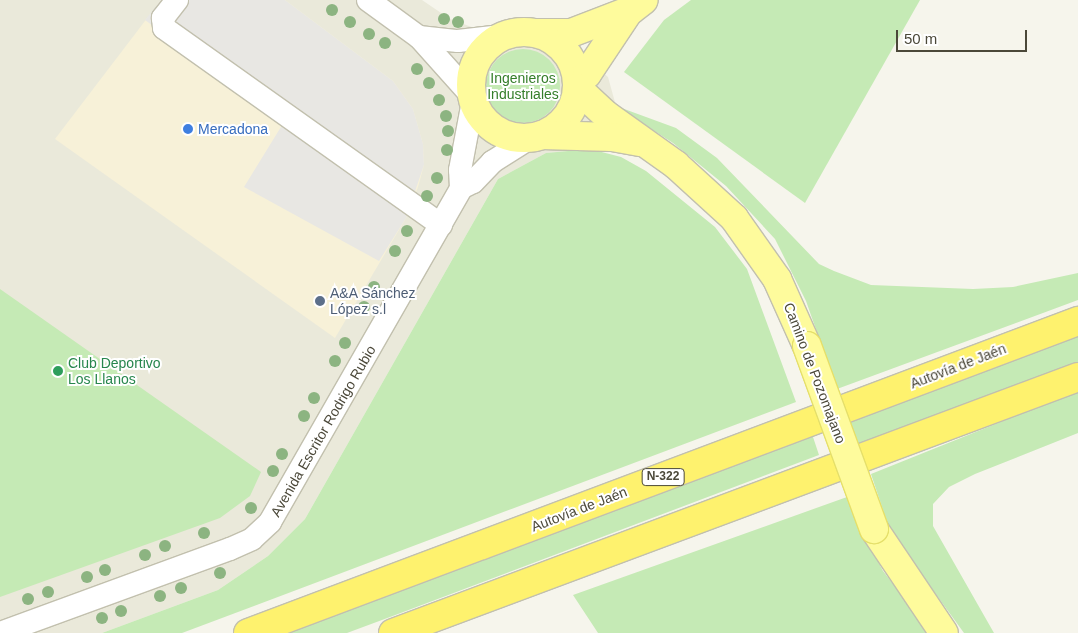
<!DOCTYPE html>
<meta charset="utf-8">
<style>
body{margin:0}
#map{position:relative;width:1078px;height:633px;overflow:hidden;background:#f6f5ec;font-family:Helvetica,sans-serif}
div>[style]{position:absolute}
.residential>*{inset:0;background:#eae9da}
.commercial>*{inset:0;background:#f7f1d8}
.green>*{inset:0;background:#c5eab5}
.round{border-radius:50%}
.parking>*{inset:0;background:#e8e7e3}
.roads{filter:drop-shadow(1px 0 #c2c0ae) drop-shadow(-1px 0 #c2c0ae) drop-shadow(0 1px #c2c0ae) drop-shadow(0 -1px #c2c0ae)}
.minor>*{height:22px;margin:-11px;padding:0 11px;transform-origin:11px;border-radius:11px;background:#fff}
.major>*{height:28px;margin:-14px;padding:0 14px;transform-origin:14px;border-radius:14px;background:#fefb9c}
.major>.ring{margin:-14px;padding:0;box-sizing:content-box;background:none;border:28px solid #fefb9c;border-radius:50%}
.highway>*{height:28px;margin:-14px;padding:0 14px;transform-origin:14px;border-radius:14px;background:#fef26e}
.bridges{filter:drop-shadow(1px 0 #e5df6a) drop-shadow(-1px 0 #e5df6a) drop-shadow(0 1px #e5df6a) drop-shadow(0 -1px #e5df6a)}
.major-bridge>*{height:28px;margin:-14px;padding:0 14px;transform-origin:14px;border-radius:14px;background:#fefb9c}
.trees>*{width:12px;height:12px;margin:-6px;border-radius:50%;background:#8cb481}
.dots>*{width:14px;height:14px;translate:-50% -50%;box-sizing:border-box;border:2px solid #fff;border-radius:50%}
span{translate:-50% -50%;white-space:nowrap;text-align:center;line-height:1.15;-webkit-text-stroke:4px #fff;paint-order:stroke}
.shield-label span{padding:1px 4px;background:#fff;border:1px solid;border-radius:4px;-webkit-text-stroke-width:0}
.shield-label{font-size:12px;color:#4b4839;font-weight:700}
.park-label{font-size:14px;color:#357e2a}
.shop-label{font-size:14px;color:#366cbe}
.left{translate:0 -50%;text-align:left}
.service-label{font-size:14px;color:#4e5e75}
.leisure-label{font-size:14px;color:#27864d}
.street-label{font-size:14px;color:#4b4839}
.scale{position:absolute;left:896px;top:30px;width:131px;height:22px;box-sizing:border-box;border:2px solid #4b4839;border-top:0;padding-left:6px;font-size:15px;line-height:18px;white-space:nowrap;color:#4b4839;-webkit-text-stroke:4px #fff;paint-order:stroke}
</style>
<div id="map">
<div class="residential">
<i style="clip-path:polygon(0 0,422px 0,450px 19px,477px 29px,517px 19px,544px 20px,608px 77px,616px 106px,590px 149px,546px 153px,498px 179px,305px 519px,268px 556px,218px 590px,102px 633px,0 633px)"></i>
</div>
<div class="commercial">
<i style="clip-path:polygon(161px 0,285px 0,393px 81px,413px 109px,423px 144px,424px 165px,418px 187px,406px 218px,335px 338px,55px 139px)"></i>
</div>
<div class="green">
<i style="clip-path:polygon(691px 0,920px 0,805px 203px,624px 72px,664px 20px)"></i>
<i class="round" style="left:486px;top:49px;width:74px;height:74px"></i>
<i style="clip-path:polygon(616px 106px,676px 128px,717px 158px,819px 264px,834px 271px,871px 285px,973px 289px,1013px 287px,1078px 273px,1078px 300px,837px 389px,806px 301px,775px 239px,726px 186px,673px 143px)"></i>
<i style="clip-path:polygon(590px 149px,621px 157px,646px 171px,715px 227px,747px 269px,796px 402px,182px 633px,102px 633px,218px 590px,268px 556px,305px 519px,498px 179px,546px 153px)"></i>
<i style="clip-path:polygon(0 289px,261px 472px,250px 496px,220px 518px,0 597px)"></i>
<i style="clip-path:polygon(1078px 331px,1078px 363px,855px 448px,845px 419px)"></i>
<i style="clip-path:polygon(1078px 391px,1078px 433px,975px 474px,949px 487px,933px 504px,933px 526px,994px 633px,964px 633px,890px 531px,871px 474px)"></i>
<i style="clip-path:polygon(812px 434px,819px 455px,390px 617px,347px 633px,278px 633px)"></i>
<i style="clip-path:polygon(847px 497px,863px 540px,866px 539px,883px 571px,931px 633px,598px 633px,573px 595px)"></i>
</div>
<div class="parking">
<i style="clip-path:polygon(161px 0,285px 0,393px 81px,413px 109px,423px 144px,424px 165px,406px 218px,379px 261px,244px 187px,284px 122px,145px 20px)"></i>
</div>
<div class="roads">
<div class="minor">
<i style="left:177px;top:0;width:23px;rotate:128deg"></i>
<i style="left:163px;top:18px;width:10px;rotate:84deg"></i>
<i style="left:164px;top:28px;width:340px;rotate:35.4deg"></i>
<i style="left:368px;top:0;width:63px;rotate:36deg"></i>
<i style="left:419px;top:37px;width:78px;rotate:48.1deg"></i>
<i style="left:419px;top:37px;width:39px;rotate:6deg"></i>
<i style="left:458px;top:41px;width:44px;rotate:-6.5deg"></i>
<i style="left:461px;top:188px;width:13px;rotate:-27deg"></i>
<i style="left:473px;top:182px;width:28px;rotate:-46deg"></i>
<i style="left:492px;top:162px;width:45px;rotate:-32.3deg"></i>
<i style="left:0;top:633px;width:245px;rotate:-20.1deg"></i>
<i style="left:230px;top:549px;width:24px;rotate:-24deg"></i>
<i style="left:252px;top:539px;width:25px;rotate:-43deg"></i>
<i style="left:270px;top:522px;width:385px;rotate:-60.2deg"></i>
<i style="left:461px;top:188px;width:18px;rotate:-93deg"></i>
<i style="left:460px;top:170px;width:70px;rotate:-79.3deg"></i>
</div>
<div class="major">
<i class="ring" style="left:471px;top:32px;width:78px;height:78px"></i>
<i style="left:535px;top:33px;width:36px"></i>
<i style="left:571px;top:33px;width:64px;rotate:-21deg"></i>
<i style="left:631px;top:10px;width:16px;rotate:-38deg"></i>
<i style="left:577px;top:82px;width:13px;rotate:-39deg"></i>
<i style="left:587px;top:74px;width:76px;rotate:-56.3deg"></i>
<i style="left:577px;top:88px;width:40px;rotate:43deg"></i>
<i style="left:606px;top:115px;width:86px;rotate:35.5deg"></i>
<i style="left:676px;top:165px;width:79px;rotate:42.4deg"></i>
<i style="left:734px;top:218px;width:75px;rotate:54.8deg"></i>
<i style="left:777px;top:279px;width:73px;rotate:65.9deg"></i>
<i style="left:542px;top:135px;width:70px;rotate:1.6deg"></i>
<i style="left:612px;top:137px;width:28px;rotate:10deg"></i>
<i style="left:874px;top:529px;width:125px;rotate:56.1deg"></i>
</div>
<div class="highway">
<i style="left:248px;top:633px;width:887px;rotate:-20.6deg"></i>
<i style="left:393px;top:633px;width:731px;rotate:-20.49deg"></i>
</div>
</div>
<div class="bridges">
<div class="major-bridge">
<i style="left:807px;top:346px;width:195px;rotate:69.9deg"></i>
</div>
</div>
<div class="trees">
<i style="left:332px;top:10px"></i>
<i style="left:444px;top:19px"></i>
<i style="left:350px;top:22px"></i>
<i style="left:458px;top:22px"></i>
<i style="left:369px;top:34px"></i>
<i style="left:385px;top:43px"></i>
<i style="left:417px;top:69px"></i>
<i style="left:429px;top:83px"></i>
<i style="left:439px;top:100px"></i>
<i style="left:446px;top:116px"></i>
<i style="left:448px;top:131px"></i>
<i style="left:447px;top:150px"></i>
<i style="left:437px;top:178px"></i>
<i style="left:427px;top:196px"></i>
<i style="left:407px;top:231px"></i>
<i style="left:395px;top:251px"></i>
<i style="left:374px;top:287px"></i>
<i style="left:364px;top:307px"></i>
<i style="left:345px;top:343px"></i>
<i style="left:335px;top:361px"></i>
<i style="left:314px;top:398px"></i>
<i style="left:304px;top:416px"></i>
<i style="left:282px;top:454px"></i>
<i style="left:273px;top:471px"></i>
<i style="left:251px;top:508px"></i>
<i style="left:204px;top:533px"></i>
<i style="left:165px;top:546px"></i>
<i style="left:145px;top:555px"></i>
<i style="left:105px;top:570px"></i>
<i style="left:220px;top:573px"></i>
<i style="left:87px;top:577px"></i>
<i style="left:181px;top:588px"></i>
<i style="left:48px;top:592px"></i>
<i style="left:160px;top:596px"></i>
<i style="left:28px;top:599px"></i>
<i style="left:121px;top:611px"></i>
<i style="left:102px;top:618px"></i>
</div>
<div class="dots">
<i style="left:188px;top:129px;background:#3f7fe0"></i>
<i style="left:320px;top:301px;background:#5c6f8a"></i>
<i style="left:58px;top:371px;background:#2e9e5b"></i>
</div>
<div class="shield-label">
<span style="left:663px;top:477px">N-322</span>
</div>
<div class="park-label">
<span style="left:523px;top:86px">Ingenieros<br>Industriales</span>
</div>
<div class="shop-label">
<span class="left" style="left:198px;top:129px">Mercadona</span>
</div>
<div class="service-label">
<span class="left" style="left:330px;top:301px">A&amp;A Sánchez<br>López s.l</span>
</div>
<div class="leisure-label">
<span class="left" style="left:68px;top:371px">Club Deportivo<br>Los Llanos</span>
</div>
<div class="street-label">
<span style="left:958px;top:366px;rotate:-21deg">Autovía de Jaén</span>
<span style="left:815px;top:373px;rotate:69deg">Camino de Pozomajano</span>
<span style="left:323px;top:431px;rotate:-60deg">Avenida Escritor Rodrigo Rubio</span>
<span style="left:579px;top:509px;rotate:-21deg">Autovía de Jaén</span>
</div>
<div class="scale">50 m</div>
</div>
